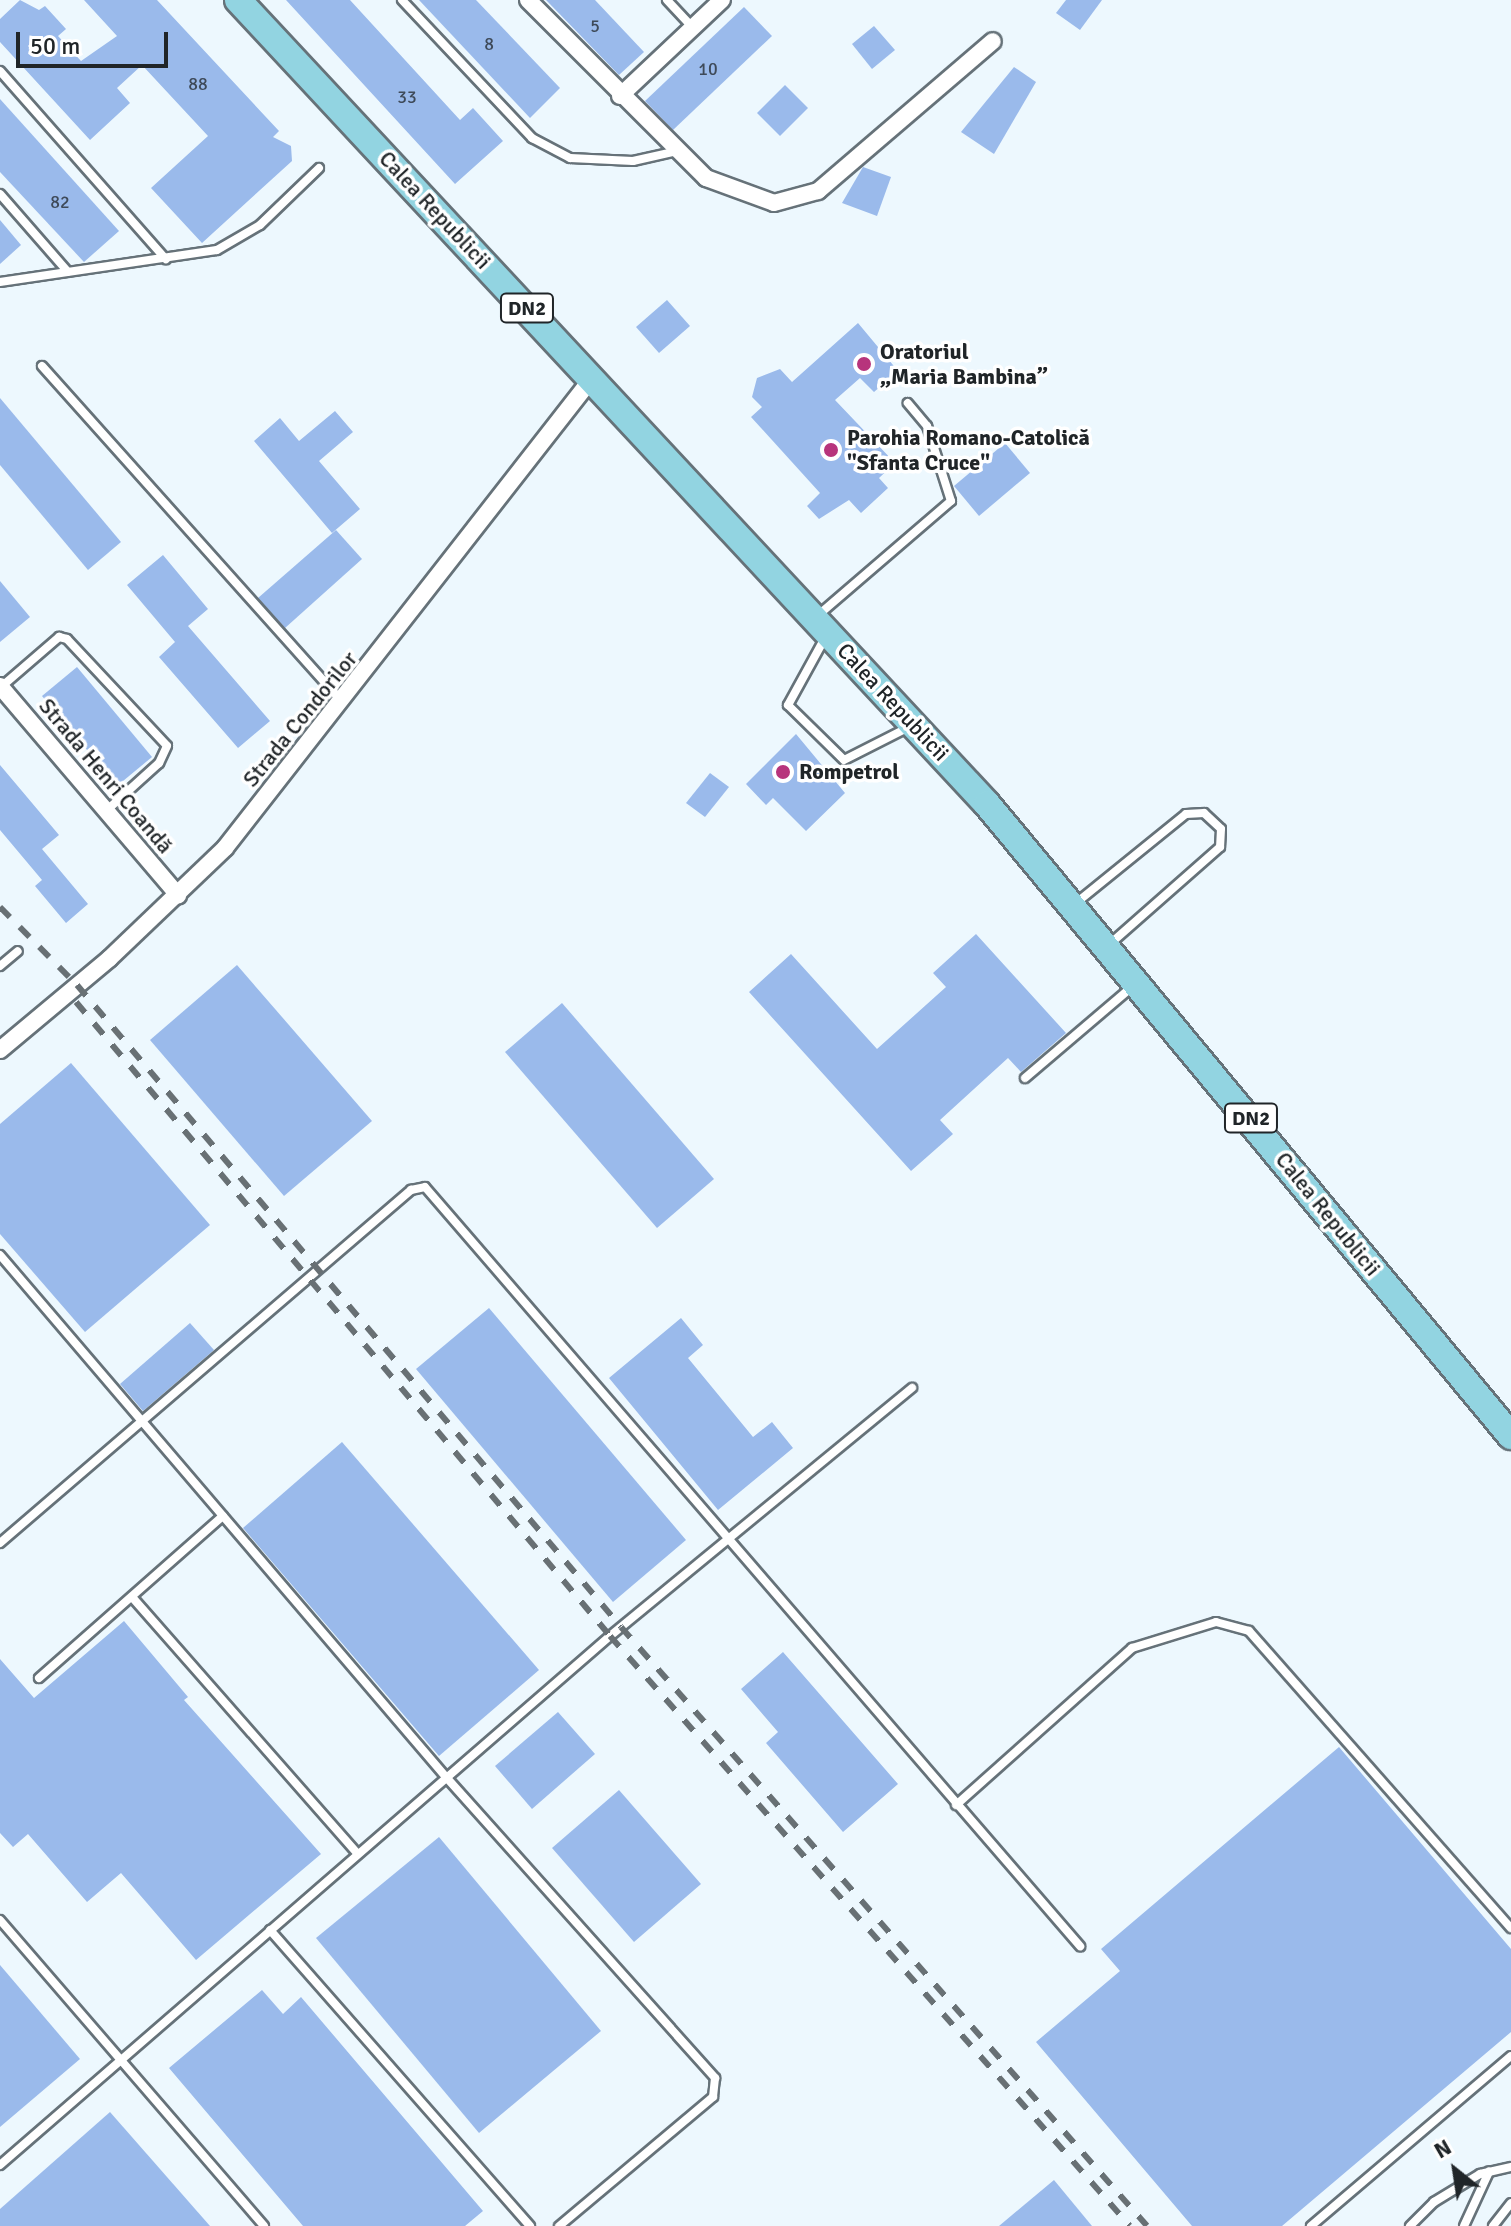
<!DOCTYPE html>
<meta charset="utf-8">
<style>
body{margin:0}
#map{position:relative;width:1511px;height:2226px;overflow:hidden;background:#edf8fe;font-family:Signika,sans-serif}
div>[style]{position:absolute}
.building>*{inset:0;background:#9abaeb}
.roads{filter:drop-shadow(2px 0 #667279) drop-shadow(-2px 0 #667279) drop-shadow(0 2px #667279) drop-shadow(0 -2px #667279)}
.lane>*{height:8px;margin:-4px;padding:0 4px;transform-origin:4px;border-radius:4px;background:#fff}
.street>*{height:16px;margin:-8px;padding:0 8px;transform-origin:8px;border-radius:8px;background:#fff}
.primary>*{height:26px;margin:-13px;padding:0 13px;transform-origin:13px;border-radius:13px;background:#92d4e1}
.rail>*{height:6px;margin-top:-3px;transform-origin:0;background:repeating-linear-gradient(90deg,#687074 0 14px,transparent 0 28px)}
.dots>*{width:22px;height:22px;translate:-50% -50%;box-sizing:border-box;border:4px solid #fff;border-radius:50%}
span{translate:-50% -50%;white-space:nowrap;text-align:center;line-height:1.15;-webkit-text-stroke:7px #fff;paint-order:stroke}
.number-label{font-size:18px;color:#3e4a59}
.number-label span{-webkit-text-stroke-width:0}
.shield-label span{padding:2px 6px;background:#fff;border:2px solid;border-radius:6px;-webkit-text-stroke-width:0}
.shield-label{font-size:20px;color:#202528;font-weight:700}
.street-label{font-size:22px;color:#202528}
.poi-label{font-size:22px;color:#202528;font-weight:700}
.left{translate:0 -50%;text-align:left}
.north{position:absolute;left:1415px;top:2130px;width:80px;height:80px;-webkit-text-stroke:6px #fff;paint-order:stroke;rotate:330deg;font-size:22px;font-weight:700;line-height:32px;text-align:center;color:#202528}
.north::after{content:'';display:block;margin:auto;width:28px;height:36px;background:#202528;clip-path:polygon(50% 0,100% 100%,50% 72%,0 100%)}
.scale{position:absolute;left:16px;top:32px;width:152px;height:36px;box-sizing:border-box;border:4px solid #202528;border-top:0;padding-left:10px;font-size:24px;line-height:28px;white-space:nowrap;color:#202528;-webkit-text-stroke:6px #fff;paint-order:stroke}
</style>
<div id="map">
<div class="building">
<i style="clip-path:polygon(20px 0,39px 10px,45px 6px,66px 29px,58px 36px,81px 61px,117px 36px,84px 0,157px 0,279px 131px,273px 137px,291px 146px,292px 161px,202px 243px,151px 188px,208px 136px,142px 65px,117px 88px,130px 103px,90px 140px,0 42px,0 19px)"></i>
<i style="clip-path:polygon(286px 0,350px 0,460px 120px,473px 108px,503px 141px,455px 184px)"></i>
<i style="clip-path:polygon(419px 0,476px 0,560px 88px,530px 118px)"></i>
<i style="clip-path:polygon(546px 0,595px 0,644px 52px,619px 75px)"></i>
<i style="clip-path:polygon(1066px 0,1102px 0,1080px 30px,1056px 13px)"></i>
<i style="clip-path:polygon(744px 7px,772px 36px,673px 130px,645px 101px)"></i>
<i style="clip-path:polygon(874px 26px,895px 50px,872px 69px,852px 44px)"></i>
<i style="clip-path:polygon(1014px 67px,1036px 82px,994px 154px,961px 132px)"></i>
<i style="clip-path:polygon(785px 85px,808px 108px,780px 136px,757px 113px)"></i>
<i style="clip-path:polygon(0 99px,119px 231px,84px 262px,0 172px)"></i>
<i style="clip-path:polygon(863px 167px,891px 177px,877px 216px,842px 203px)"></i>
<i style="clip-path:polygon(0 220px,21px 245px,0 264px)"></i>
<i style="clip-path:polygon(667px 300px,690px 326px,659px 353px,636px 327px)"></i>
<i style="clip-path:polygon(858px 323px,898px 371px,874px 392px,860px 378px,835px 400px,895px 463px,879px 478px,888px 488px,861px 513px,849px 500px,819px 519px,807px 506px,820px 493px,751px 417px,762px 407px,752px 397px,757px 378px,780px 369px,792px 382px)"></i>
<i style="clip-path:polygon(0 398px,121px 542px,88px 570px,0 465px)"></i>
<i style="clip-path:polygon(335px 411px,353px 432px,319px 461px,360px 509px,332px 533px,254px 441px,280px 418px,299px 441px)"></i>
<i style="clip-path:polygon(1005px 443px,1030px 473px,979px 516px,954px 486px)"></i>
<i style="clip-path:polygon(336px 530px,362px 559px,285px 628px,258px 598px)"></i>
<i style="clip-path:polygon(163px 555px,208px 609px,188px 626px,270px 721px,238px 748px,159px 657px,175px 642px,127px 585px)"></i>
<i style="clip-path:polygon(0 581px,30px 617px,0 642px)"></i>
<i style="clip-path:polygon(77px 667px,152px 757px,117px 786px,42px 696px)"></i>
<i style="clip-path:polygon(796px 734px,845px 793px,806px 831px,773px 798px,766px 805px,746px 784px)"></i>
<i style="clip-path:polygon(0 765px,59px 835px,42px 849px,88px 904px,66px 923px,35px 886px,42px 880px,0 830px)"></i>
<i style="clip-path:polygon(710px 773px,729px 787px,705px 817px,686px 803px)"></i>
<i style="clip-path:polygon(976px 934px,1066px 1033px,1021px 1072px,1008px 1058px,940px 1120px,953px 1134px,911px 1171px,749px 992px,791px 954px,877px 1049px,946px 987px,933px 973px)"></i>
<i style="clip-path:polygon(237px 965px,372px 1121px,284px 1196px,150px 1040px)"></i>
<i style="clip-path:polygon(562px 1003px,714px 1179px,657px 1228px,505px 1052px)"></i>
<i style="clip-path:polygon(71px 1063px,210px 1225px,85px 1332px,0 1234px,0 1124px)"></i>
<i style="clip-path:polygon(489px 1308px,686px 1540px,613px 1602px,416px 1369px)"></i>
<i style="clip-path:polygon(681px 1318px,703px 1345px,688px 1358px,753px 1437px,772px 1422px,793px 1448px,718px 1510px,609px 1378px)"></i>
<i style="clip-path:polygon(190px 1323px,214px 1350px,143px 1411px,120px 1384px)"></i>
<i style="clip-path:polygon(342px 1442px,539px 1670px,439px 1756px,243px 1528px)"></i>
<i style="clip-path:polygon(124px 1621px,188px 1697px,184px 1700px,321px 1854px,196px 1960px,121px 1873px,87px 1902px,28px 1834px,13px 1847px,0 1833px,0 1659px,34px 1698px)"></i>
<i style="clip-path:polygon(783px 1652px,898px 1784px,843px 1832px,766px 1743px,778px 1732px,741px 1689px)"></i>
<i style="clip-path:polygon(558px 1712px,595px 1754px,532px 1809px,495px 1766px)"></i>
<i style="clip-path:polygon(1339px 1747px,1511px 1949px,1511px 2032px,1282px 2226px,1192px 2226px,1036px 2042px,1120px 1971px,1101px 1949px)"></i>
<i style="clip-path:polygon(619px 1790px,701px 1884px,634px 1942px,552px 1848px)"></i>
<i style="clip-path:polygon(439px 1837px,601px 2031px,479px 2133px,316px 1938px)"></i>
<i style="clip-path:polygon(0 1965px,80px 2059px,0 2127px)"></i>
<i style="clip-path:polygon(262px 1990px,283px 2014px,301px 1997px,483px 2211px,465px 2226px,303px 2226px,169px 2068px)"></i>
<i style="clip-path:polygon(110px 2112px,210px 2226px,0 2226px,0 2209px)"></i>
<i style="clip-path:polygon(1054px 2180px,1092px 2226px,999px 2226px)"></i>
</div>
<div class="roads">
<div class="lane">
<i style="left:402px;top:0;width:190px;rotate:46.7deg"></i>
<i style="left:532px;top:138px;width:43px;rotate:27.8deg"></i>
<i style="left:570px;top:158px;width:63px;rotate:2.7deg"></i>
<i style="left:633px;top:161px;width:45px;rotate:-12.8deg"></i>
<i style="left:667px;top:0;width:38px;rotate:47deg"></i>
<i style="left:0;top:71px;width:251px;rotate:48.6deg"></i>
<i style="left:0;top:194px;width:103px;rotate:48.9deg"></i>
<i style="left:0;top:282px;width:219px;rotate:-8.4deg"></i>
<i style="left:217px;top:250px;width:50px;rotate:-30.2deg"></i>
<i style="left:260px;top:225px;width:82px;rotate:-44deg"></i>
<i style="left:42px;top:366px;width:450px;rotate:48.2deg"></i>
<i style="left:816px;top:617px;width:178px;rotate:-40.7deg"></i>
<i style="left:951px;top:501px;width:79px;rotate:-107.7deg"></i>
<i style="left:927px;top:426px;width:30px;rotate:-130deg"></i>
<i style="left:826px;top:636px;width:79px;rotate:118.8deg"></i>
<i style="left:788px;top:705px;width:78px;rotate:44.5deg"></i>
<i style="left:844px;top:760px;width:73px;rotate:-26.9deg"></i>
<i style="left:1px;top:687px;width:77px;rotate:-40.8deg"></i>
<i style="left:59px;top:637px;width:8px;rotate:14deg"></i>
<i style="left:67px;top:639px;width:146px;rotate:46.9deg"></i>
<i style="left:167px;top:746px;width:19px;rotate:115deg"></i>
<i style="left:159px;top:763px;width:70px;rotate:137.9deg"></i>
<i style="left:1076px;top:903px;width:141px;rotate:-39deg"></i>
<i style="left:1186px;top:814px;width:18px;rotate:-3deg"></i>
<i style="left:1204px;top:813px;width:23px;rotate:43deg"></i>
<i style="left:1221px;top:829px;width:18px;rotate:93deg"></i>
<i style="left:1220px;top:847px;width:148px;rotate:138.6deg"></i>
<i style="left:0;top:966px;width:23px;rotate:-40deg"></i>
<i style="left:1025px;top:1078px;width:140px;rotate:-40.4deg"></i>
<i style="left:0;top:1255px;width:687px;rotate:49.49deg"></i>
<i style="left:446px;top:1777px;width:404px;rotate:48.2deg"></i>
<i style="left:715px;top:2078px;width:19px;rotate:96deg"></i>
<i style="left:713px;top:2097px;width:201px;rotate:140deg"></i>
<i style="left:0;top:1543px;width:542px;rotate:-40.66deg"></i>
<i style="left:411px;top:1190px;width:14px;rotate:-12deg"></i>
<i style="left:425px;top:1187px;width:1003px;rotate:49.21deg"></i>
<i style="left:132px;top:1597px;width:342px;rotate:48.7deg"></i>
<i style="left:39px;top:1678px;width:245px;rotate:-41.4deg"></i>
<i style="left:956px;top:1805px;width:236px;rotate:-41.7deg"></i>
<i style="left:1132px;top:1648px;width:88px;rotate:-17.2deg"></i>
<i style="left:1216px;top:1622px;width:34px;rotate:15deg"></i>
<i style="left:1249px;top:1631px;width:396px;rotate:48.6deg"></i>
<i style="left:0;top:1920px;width:404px;rotate:49.2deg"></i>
<i style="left:270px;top:1930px;width:394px;rotate:48.7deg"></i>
<i style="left:0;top:2165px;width:807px;rotate:-40.93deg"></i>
<i style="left:610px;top:1636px;width:391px;rotate:-39.4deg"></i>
<i style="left:1311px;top:2226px;width:262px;rotate:-40.4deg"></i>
<i style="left:1410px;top:2226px;width:34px;rotate:-45deg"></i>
<i style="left:1434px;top:2202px;width:54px;rotate:-31.3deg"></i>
<i style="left:1480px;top:2174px;width:32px;rotate:-13deg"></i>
<i style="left:1464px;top:2226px;width:60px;rotate:-65.2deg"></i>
<i style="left:1493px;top:2226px;width:29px;rotate:-52deg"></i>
</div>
<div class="street">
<i style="left:528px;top:0;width:252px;rotate:45deg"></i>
<i style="left:706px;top:178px;width:72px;rotate:20.2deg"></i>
<i style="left:774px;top:203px;width:46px;rotate:-15.3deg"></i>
<i style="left:818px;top:191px;width:230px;rotate:-40.6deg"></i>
<i style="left:620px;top:96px;width:140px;rotate:-43.3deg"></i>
<i style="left:0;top:686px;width:275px;rotate:49.6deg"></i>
<i style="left:0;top:1050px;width:143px;rotate:-39.9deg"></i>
<i style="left:110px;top:958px;width:159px;rotate:-43.7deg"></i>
<i style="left:225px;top:848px;width:598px;rotate:-52deg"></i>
</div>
<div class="primary">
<i style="left:238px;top:0;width:1099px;rotate:47.03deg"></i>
<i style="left:987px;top:804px;width:821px;rotate:50.34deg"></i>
</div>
</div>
<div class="rail">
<i style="left:0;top:907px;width:110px;rotate:45.4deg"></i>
<i style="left:77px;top:985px;width:841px;rotate:49.72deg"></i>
<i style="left:621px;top:1627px;width:797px;rotate:48.71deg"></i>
<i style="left:76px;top:1002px;width:829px;rotate:49.89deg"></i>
<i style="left:610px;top:1636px;width:786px;rotate:48.61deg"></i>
</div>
<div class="dots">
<i style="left:864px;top:364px;background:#b7347c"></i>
<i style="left:831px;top:450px;background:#b7347c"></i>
<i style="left:783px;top:772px;background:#b7347c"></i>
</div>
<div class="number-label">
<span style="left:595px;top:26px">5</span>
<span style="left:489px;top:44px">8</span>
<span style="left:708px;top:69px">10</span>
<span style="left:198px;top:84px">88</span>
<span style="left:407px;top:97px">33</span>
<span style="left:60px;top:202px">82</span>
</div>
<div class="shield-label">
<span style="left:527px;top:308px">DN2</span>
<span style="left:1251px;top:1118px">DN2</span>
</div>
<div class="street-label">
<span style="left:435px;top:210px;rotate:47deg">Calea Republicii</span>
<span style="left:893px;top:702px;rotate:47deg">Calea Republicii</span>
<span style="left:300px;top:719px;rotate:-51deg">Strada Condorilor</span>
<span style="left:106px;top:776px;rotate:50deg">Strada Henri Coandă</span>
<span style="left:1328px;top:1214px;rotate:51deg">Calea Republicii</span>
</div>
<div class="poi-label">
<span class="left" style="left:880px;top:364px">Oratoriul<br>„Maria Bambina”</span>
<span class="left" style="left:847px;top:450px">Parohia Romano-Catolică<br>"Sfanta Cruce"</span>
<span class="left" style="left:799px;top:772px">Rompetrol</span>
</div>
<div class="north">N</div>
<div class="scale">50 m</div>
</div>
